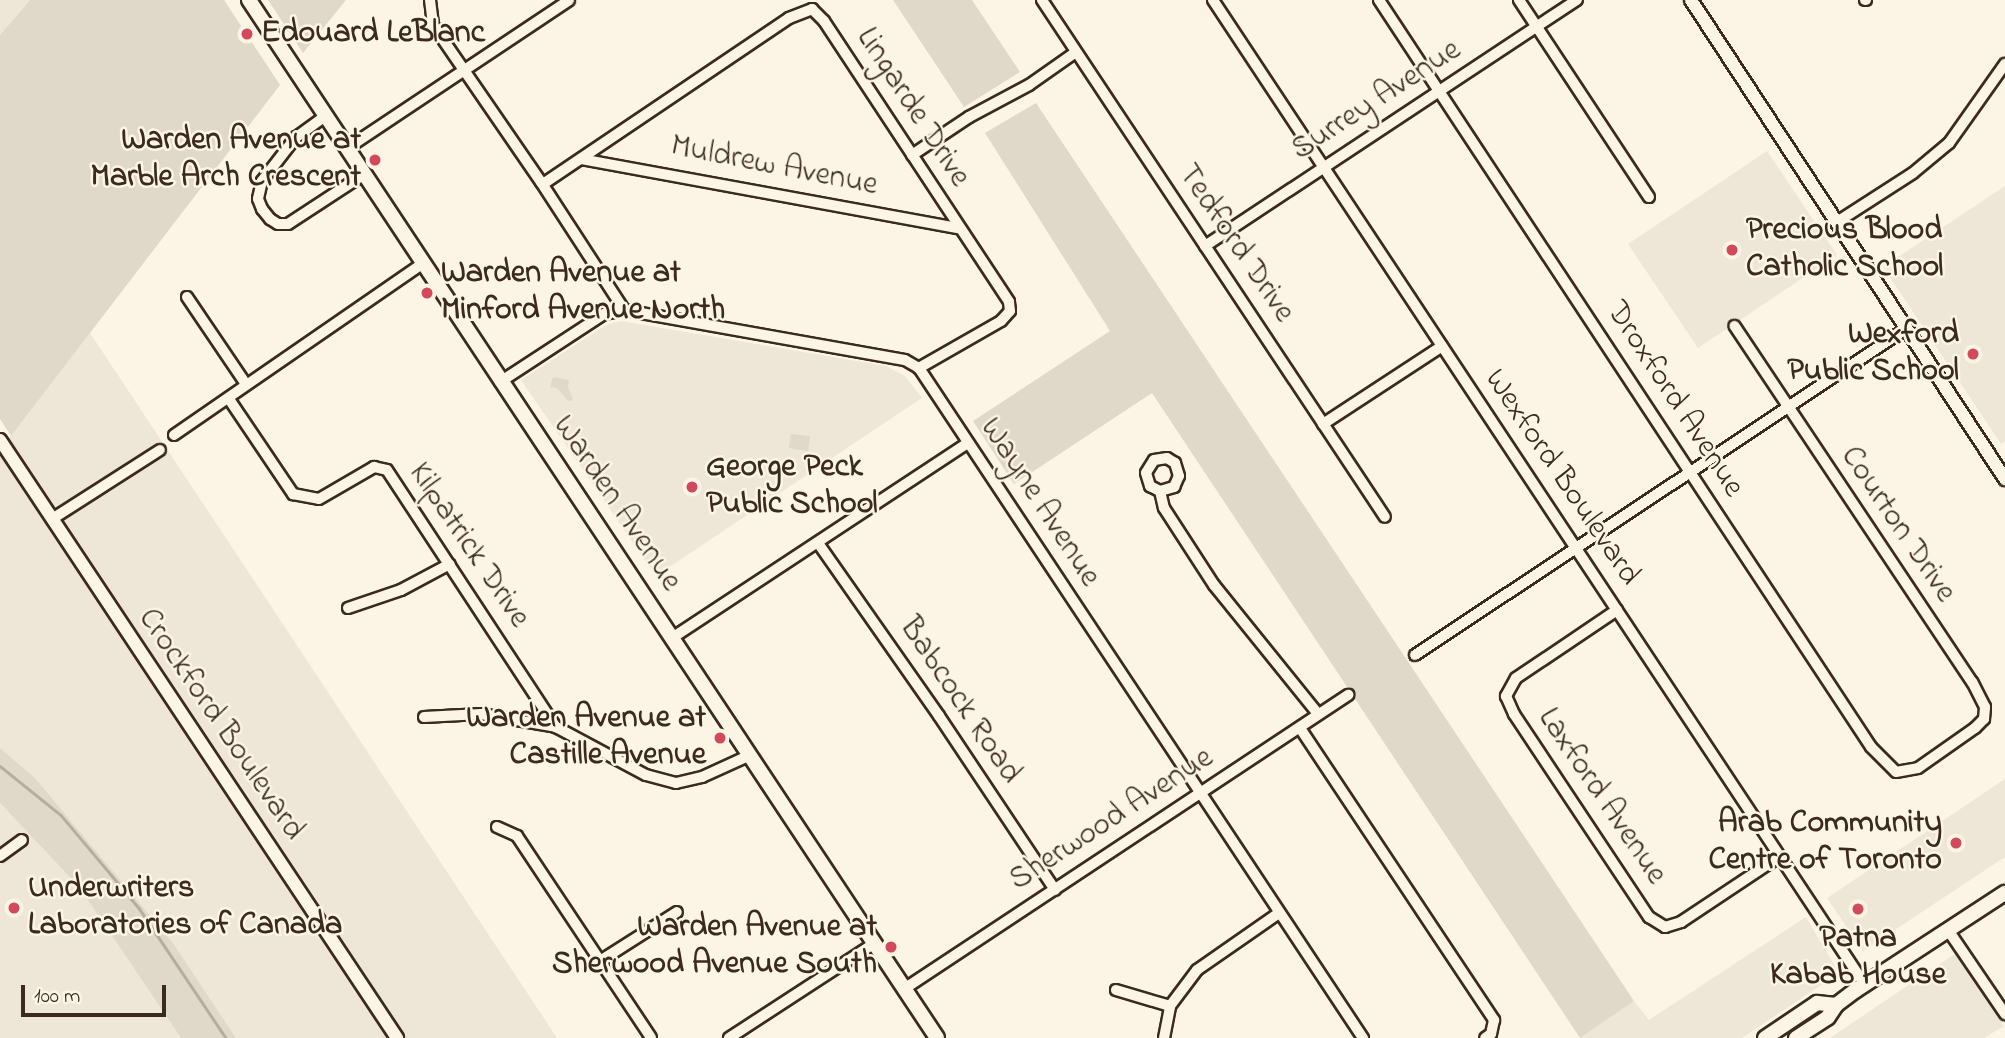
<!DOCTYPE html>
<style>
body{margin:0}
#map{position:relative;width:2005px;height:1038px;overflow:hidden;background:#fcf5e5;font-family:"Indie Flower",sans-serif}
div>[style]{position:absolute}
.built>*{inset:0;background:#eee6d6}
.green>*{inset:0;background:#e0d8c8}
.stream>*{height:2.5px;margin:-1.25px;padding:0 1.25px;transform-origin:1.25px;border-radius:1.25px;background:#b7ad9e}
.roads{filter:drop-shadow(2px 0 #3b2a1e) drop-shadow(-2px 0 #3b2a1e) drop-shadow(0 2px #3b2a1e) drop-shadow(0 -2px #3b2a1e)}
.minor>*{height:10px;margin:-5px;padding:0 5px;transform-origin:5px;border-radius:5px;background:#fcf5e5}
.tertiary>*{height:12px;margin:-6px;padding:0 6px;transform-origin:6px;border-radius:6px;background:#fcf5e5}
.secondary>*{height:14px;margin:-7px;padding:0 7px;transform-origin:7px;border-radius:7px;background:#fcf5e5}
.dots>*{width:19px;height:19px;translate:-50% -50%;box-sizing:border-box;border:4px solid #fcf5e5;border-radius:50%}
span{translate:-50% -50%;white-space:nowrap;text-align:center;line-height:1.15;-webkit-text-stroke:5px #fcf5e5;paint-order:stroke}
.poi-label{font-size:32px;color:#3b2a1e;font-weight:700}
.left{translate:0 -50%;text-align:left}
.right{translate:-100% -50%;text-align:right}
.street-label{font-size:32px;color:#3b2a1e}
.scale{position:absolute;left:21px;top:985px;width:145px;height:32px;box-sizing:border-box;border:4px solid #3b2a1e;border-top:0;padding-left:9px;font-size:21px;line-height:24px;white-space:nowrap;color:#3b2a1e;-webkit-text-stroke:5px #fcf5e5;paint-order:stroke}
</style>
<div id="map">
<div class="built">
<i style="clip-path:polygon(0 0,30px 0,0 35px)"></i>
<i style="clip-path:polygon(1767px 151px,1837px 255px,1698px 348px,1628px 244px)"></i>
<i style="clip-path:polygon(2005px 186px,2005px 441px,2001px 444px,1883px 267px)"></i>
<i style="clip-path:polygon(621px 321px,886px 366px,905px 376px,922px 398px,656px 576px,521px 380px,606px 325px)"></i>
<i style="clip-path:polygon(90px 333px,557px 1038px,236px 1038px,173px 943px,35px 778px,0 748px,0 445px,11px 436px)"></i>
<i style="clip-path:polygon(2005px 779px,2005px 857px,1863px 951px,1827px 898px)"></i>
<i style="clip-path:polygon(0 803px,79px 887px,181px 1038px,0 1038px)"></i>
<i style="clip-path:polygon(1806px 917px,1839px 973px,1742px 1038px,1580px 1038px,1634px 1001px,1649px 1020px)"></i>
<i style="clip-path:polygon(1956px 953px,2004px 1026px,1984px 1038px,1830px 1038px)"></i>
</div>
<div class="green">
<i style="clip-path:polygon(30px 0,224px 0,280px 85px,11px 436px,0 419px,0 35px)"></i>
<i style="clip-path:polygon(268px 0,346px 0,303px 53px)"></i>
<i style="clip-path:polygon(893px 0,972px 0,1020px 72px,964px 107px)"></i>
<i style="clip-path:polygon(1036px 103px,1634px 1001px,1580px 1038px,1152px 393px,1014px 484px,973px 421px,1110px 331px,985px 133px)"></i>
<i style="clip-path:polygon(553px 377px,569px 380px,568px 387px,573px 400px,568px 401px,557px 388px,550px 387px)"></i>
<i style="clip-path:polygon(791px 434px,810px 436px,808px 451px,789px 448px)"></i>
<i style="clip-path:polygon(0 748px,35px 778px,173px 943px,236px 1038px,181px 1038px,79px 887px,0 803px)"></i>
</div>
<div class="stream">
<i style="left:0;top:766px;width:78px;rotate:38.8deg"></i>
<i style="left:61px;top:815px;width:121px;rotate:50deg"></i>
<i style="left:139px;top:908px;width:156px;rotate:56.2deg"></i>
</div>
<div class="roads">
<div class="minor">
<i style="left:430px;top:0;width:25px;rotate:83deg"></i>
<i style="left:433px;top:25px;width:191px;rotate:55.5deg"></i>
<i style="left:541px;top:182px;width:153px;rotate:57deg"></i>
<i style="left:1042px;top:0;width:620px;rotate:56.44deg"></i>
<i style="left:1213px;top:0;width:1181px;rotate:56.5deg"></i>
<i style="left:1379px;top:0;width:894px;rotate:56.63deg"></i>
<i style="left:1871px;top:747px;width:35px;rotate:45deg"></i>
<i style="left:1896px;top:772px;width:22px;rotate:-10deg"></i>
<i style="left:1918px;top:768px;width:70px;rotate:-35.1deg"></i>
<i style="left:1975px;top:728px;width:13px;rotate:-45deg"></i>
<i style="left:1984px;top:719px;width:12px;rotate:-85deg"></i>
<i style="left:1985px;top:707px;width:28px;rotate:-117deg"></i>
<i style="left:1972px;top:682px;width:428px;rotate:-123.7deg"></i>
<i style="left:1519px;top:0;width:236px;rotate:56.6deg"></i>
<i style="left:1865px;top:0;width:1px"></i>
<i style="left:324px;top:117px;width:34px;rotate:144deg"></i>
<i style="left:296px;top:137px;width:56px;rotate:127.7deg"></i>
<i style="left:262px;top:181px;width:18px;rotate:103deg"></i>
<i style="left:258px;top:199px;width:11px;rotate:68deg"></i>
<i style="left:262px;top:209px;width:13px;rotate:51deg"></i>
<i style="left:270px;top:219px;width:9px;rotate:32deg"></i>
<i style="left:278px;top:224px;width:10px"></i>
<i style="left:288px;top:224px;width:90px;rotate:-33.2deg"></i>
<i style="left:346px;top:149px;width:268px;rotate:-33.7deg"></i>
<i style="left:912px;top:155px;width:69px;rotate:-33.7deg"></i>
<i style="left:969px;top:117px;width:68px;rotate:-28.1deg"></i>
<i style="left:1029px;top:85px;width:57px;rotate:-35.1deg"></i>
<i style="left:581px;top:159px;width:383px;rotate:10.4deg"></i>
<i style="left:543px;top:184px;width:297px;rotate:-34deg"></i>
<i style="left:789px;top:18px;width:25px;rotate:-21deg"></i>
<i style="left:812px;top:9px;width:17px;rotate:45deg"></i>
<i style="left:824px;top:21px;width:336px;rotate:56.6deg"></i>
<i style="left:1009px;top:302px;width:9px;rotate:84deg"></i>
<i style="left:1010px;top:311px;width:13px;rotate:132deg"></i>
<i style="left:1001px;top:321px;width:95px;rotate:150.2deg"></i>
<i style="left:1837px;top:222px;width:90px;rotate:-32.8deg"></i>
<i style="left:1913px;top:173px;width:47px;rotate:-39.8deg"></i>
<i style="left:1949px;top:143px;width:97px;rotate:-54.7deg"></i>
<i style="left:1205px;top:246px;width:446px;rotate:-33.5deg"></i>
<i style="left:187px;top:297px;width:105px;rotate:55.9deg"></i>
<i style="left:500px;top:382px;width:124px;rotate:-33.2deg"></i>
<i style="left:604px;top:314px;width:20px;rotate:-11deg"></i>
<i style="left:624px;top:310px;width:285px;rotate:10.1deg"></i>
<i style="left:905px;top:360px;width:16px;rotate:30deg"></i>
<i style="left:919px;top:368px;width:804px;rotate:56.47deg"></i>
<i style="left:229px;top:399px;width:115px;rotate:56deg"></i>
<i style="left:293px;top:494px;width:26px;rotate:11deg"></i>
<i style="left:319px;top:499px;width:64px;rotate:-30.2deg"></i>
<i style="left:374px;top:467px;width:13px;rotate:13deg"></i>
<i style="left:387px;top:470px;width:308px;rotate:56.7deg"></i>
<i style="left:1323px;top:424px;width:142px;rotate:-33.2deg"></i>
<i style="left:174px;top:435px;width:301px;rotate:-34.6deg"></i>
<i style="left:1160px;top:491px;width:15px;rotate:-16deg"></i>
<i style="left:1174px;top:487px;width:12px;rotate:-66deg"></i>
<i style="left:1179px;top:476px;width:14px;rotate:-107deg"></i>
<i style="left:1175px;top:463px;width:9px;rotate:-148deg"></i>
<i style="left:1167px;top:458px;width:13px;rotate:171deg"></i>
<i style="left:1154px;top:460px;width:15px;rotate:122deg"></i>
<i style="left:1146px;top:473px;width:14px;rotate:73deg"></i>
<i style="left:1150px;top:486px;width:11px;rotate:27deg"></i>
<i style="left:1160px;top:491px;width:17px;rotate:77deg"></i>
<i style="left:1164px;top:508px;width:92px;rotate:57deg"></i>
<i style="left:1214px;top:585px;width:166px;rotate:51.1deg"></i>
<i style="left:52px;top:519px;width:128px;rotate:-32.6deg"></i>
<i style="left:818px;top:543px;width:211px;rotate:55deg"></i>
<i style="left:939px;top:716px;width:209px;rotate:56.3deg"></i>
<i style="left:348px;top:608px;width:56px;rotate:-18.8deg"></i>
<i style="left:401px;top:590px;width:55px;rotate:-28deg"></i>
<i style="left:1617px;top:610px;width:122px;rotate:146deg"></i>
<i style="left:1516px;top:678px;width:21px;rotate:119deg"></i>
<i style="left:1506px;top:696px;width:20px;rotate:66deg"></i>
<i style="left:1514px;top:714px;width:244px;rotate:56.4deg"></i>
<i style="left:1649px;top:917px;width:19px;rotate:32deg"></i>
<i style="left:1665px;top:927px;width:17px;rotate:-17deg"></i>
<i style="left:1681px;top:922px;width:118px;rotate:-33.6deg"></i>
<i style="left:672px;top:638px;width:354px;rotate:-33.4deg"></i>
<i style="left:1415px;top:655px;width:591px;rotate:-33.61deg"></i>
<i style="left:424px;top:717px;width:57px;rotate:-3deg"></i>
<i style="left:481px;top:714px;width:76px;rotate:9.8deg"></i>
<i style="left:556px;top:727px;width:102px;rotate:28.1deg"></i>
<i style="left:646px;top:775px;width:31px;rotate:15deg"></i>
<i style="left:676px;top:783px;width:27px;rotate:-13deg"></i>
<i style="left:702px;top:777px;width:51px;rotate:-24.5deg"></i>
<i style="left:1300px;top:728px;width:351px;rotate:56.4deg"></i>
<i style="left:1494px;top:1020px;width:14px;rotate:102deg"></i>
<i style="left:1491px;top:1034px;width:7px;rotate:146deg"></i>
<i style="left:497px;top:827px;width:22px;rotate:24deg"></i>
<i style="left:517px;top:836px;width:242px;rotate:56.4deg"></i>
<i style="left:0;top:856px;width:27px;rotate:-36deg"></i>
<i style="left:1948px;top:930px;width:102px;rotate:55.8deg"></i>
<i style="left:600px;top:961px;width:91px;rotate:-32.5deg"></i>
<i style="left:904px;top:989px;width:533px;rotate:-33.51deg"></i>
<i style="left:1116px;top:990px;width:56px;rotate:16.5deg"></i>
<i style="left:729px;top:1038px;width:172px;rotate:-33.1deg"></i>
<i style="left:1164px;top:1038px;width:33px;rotate:-79deg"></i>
<i style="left:1170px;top:1006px;width:45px;rotate:-53.1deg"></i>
<i style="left:1197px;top:970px;width:100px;rotate:-34.8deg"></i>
</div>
<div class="tertiary">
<i style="left:1691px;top:0;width:573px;rotate:56.75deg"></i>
<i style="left:0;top:440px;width:718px;rotate:56.42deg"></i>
</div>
<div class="secondary">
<i style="left:249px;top:0;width:1245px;rotate:56.46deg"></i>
<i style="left:1765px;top:1038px;width:63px;rotate:-33.9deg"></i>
<i style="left:1817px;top:1003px;width:19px;rotate:6deg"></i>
<i style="left:1796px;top:1038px;width:38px;rotate:-33deg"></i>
<i style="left:1828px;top:1017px;width:14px;rotate:-56deg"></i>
<i style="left:1836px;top:1005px;width:25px;rotate:-37deg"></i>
<i style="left:1856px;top:990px;width:178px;rotate:-33.1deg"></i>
</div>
</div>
<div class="dots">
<i style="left:247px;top:34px;background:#d1495b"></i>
<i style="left:375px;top:160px;background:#d1495b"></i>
<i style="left:1732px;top:250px;background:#d1495b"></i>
<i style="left:427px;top:293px;background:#d1495b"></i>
<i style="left:1973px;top:354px;background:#d1495b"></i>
<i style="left:692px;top:487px;background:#d1495b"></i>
<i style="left:720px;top:738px;background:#d1495b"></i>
<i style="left:1956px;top:843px;background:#d1495b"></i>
<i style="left:14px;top:908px;background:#d1495b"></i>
<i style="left:1858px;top:909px;background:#d1495b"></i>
<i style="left:891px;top:947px;background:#d1495b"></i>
</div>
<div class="poi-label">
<span class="left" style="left:261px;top:34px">Edouard LeBlanc</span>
<span class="right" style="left:361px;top:160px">Warden Avenue at<br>Marble Arch Crescent</span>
<span class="left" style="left:1746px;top:250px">Precious Blood<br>Catholic School</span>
<span class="left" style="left:441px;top:293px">Warden Avenue at<br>Minford Avenue North</span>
<span class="right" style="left:1959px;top:354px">Wexford<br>Public School</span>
<span class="left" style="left:706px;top:487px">George Peck<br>Public School</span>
<span class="right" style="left:706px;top:738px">Warden Avenue at<br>Castille Avenue</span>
<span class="right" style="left:1942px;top:843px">Arab Community<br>Centre of Toronto</span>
<span class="left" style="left:28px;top:908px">Underwriters<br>Laboratories of Canada</span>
<span class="right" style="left:877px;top:947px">Warden Avenue at<br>Sherwood Avenue South</span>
<span style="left:1858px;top:958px">Patna<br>Kabab House</span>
</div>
<div class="street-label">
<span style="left:1377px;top:101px;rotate:-33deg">Surrey Avenue</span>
<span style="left:912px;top:108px;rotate:57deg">Lingarde Drive</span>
<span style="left:774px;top:167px;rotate:11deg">Muldrew Avenue</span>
<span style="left:1235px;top:244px;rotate:56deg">Tedford Drive</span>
<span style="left:1674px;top:400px;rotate:57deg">Droxford Avenue</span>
<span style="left:1561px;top:478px;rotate:56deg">Wexford Boulevard</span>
<span style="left:1039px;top:503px;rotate:57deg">Wayne Avenue</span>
<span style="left:616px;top:504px;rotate:56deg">Warden Avenue</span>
<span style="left:1897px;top:525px;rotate:56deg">Courton Drive</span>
<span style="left:468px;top:546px;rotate:56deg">Kilpatrick Drive</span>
<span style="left:959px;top:701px;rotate:56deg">Babcock Road</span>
<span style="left:220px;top:725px;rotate:56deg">Crockford Boulevard</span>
<span style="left:1601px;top:797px;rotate:56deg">Laxford Avenue</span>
<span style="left:1112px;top:820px;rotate:-33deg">Sherwood Avenue</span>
</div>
<div class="scale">100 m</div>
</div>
